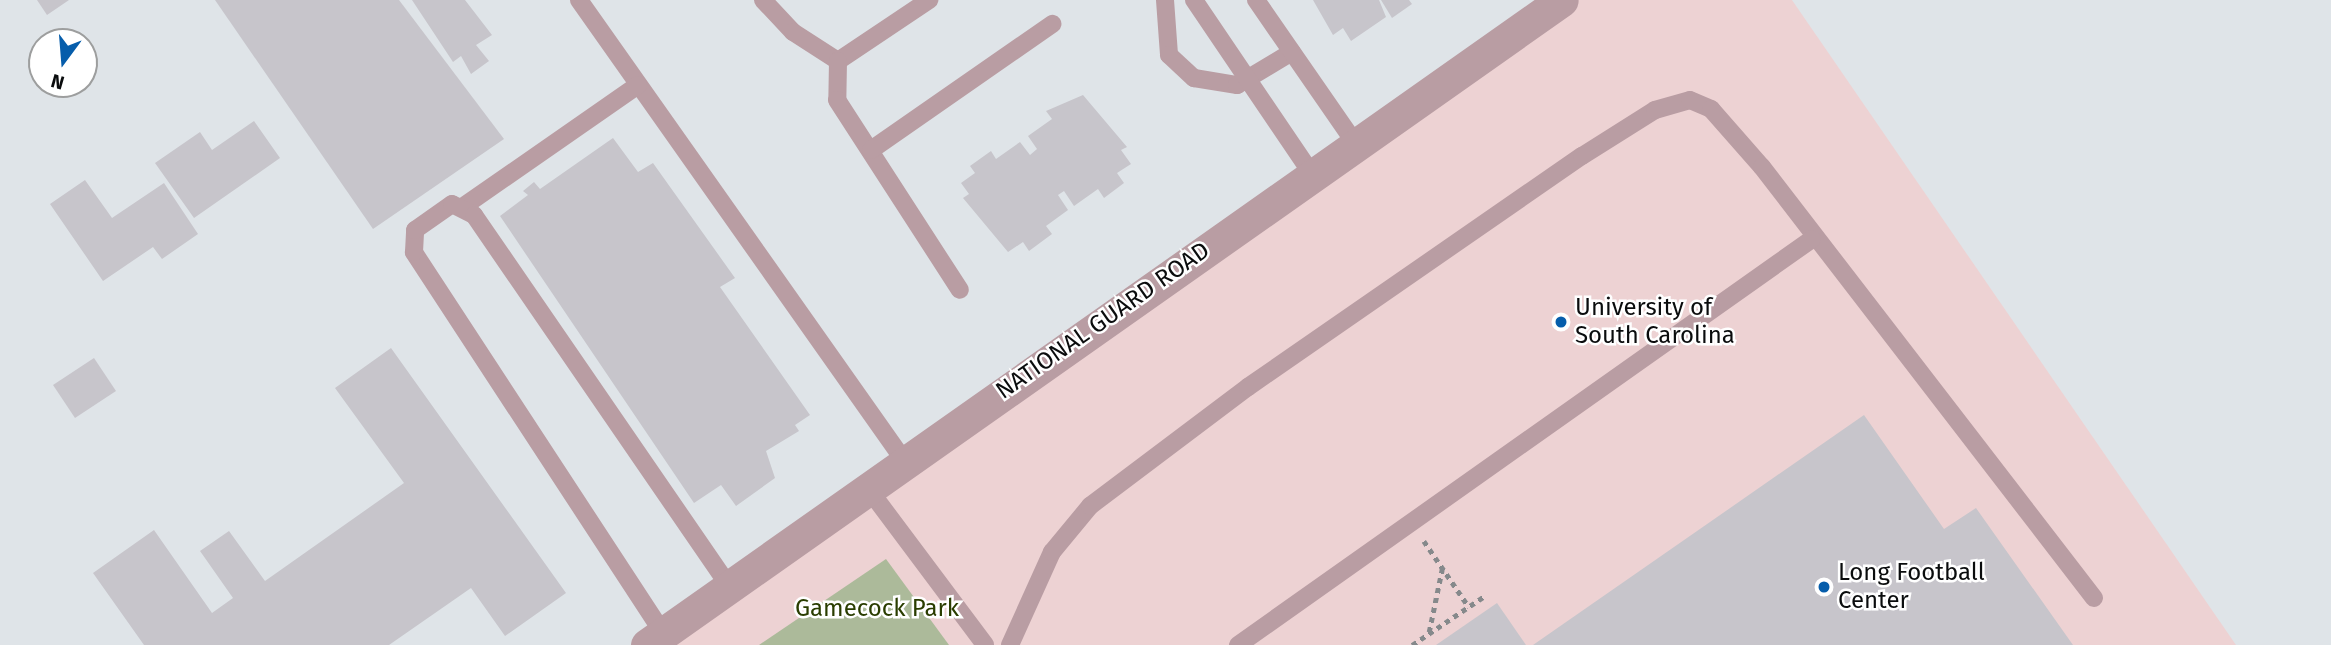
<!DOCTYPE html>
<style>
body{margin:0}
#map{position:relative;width:2331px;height:645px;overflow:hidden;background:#dfe4e8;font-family:"Fira Sans",sans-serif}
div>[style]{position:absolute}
.education>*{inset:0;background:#edd2d3}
.green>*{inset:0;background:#acba9a}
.building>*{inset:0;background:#c7c5cb}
.path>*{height:4.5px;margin-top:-2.25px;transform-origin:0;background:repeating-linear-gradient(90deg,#85898b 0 5px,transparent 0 10px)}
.service>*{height:18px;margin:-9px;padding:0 9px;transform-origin:9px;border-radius:9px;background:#b99da3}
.minor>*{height:33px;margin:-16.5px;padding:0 16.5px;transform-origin:16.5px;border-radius:16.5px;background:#b99da3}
.dots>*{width:19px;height:19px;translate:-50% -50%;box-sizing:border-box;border:4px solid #fff;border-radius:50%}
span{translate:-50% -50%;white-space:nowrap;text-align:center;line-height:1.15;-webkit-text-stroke:5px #fff;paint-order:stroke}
.poi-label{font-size:24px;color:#0a0c0d}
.left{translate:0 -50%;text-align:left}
.street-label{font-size:24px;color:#0a0c0d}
.park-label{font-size:24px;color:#2a3d00}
.north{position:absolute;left:28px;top:28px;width:70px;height:70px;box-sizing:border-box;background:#fff;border:2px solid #9d9e9e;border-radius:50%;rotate:196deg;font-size:19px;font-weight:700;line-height:28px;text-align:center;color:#0a0c0d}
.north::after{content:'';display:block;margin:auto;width:24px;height:32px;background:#065dab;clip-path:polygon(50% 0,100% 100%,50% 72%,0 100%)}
</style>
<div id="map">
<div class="education">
<i style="clip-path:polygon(1568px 0,1792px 0,2236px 645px,650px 645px)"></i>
</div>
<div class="green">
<i style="clip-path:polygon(886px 559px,949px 645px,759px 645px)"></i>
</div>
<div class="building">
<i style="clip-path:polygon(37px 0,69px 0,47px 15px)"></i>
<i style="clip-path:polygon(215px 0,399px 0,504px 139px,373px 229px)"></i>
<i style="clip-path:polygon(412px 0,465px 0,492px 35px,476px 45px,489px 61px,471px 74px,461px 56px,453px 62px)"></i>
<i style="clip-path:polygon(1313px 0,1379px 0,1386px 17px,1351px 41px,1343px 28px,1333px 35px)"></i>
<i style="clip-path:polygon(1381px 0,1409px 0,1412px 4px,1392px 18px)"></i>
<i style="clip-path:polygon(1083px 95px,1127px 147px,1121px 150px,1131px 164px,1117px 173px,1124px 183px,1104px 198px,1098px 189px,1074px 206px,1064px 191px,1058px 195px,1068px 210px,1046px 226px,1052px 234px,1029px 251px,1023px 242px,1008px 252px,963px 198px,969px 194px,961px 183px,975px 173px,970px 166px,991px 151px,996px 159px,1020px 142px,1030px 155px,1037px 149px,1028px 136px,1052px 119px,1046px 111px)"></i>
<i style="clip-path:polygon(254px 121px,280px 158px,194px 218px,155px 163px,200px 132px,212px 150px)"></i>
<i style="clip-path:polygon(613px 138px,638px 172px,653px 163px,735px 278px,720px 287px,810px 415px,795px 425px,799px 431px,766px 451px,775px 478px,736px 506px,721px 485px,694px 503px,500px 216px,528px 195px,523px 191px,534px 182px,540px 189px)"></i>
<i style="clip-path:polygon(85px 180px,112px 218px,164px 183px,198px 234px,162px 259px,153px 247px,103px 281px,50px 204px)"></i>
<i style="clip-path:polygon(391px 348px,566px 593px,505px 636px,471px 588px,389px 645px,144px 645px,93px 573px,154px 530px,212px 613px,233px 598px,200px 551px,229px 531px,265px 581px,404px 483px,335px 388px)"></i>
<i style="clip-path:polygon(94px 358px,116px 391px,75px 418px,53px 385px)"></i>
<i style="clip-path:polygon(1864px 415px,1944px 529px,1976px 508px,2073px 645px,1533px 645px)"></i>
<i style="clip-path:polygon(1497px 603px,1526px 645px,1436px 645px)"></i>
</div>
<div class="path">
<i style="left:1424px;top:541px;width:80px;rotate:55.7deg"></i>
<i style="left:1429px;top:632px;width:64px;rotate:-78.3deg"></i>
<i style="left:1412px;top:645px;width:89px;rotate:-34deg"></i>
</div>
<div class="service">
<i style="left:579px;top:0;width:565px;rotate:54.79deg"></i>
<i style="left:763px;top:0;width:44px;rotate:46.8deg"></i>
<i style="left:793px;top:32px;width:54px;rotate:32.8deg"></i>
<i style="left:838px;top:61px;width:110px;rotate:-33.8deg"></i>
<i style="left:1165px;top:0;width:55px;rotate:85.8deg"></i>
<i style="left:1169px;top:55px;width:34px;rotate:43deg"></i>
<i style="left:1194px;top:78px;width:44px;rotate:9.2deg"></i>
<i style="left:1237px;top:85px;width:64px;rotate:-31deg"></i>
<i style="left:1194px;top:0;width:209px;rotate:55.9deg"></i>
<i style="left:1256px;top:0;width:174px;rotate:55.3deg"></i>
<i style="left:838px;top:61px;width:39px;rotate:91deg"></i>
<i style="left:837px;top:100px;width:226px;rotate:57.1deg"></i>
<i style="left:871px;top:150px;width:221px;rotate:-34.8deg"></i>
<i style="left:464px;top:206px;width:212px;rotate:-34.8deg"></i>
<i style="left:867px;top:487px;width:197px;rotate:53.2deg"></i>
<i style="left:663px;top:633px;width:455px;rotate:-123.2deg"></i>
<i style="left:414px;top:252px;width:22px;rotate:-87deg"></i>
<i style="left:415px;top:230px;width:45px;rotate:-35.1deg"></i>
<i style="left:452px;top:204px;width:25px;rotate:27deg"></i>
<i style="left:474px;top:215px;width:450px;rotate:55.5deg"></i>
<i style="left:1010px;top:645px;width:102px;rotate:-65.7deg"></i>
<i style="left:1052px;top:552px;width:60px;rotate:-50.4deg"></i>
<i style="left:1090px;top:506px;width:198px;rotate:-37deg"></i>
<i style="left:1248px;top:387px;width:406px;rotate:-34.7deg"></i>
<i style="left:1582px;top:156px;width:86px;rotate:-32.2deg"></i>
<i style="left:1655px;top:110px;width:36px;rotate:-16deg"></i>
<i style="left:1690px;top:100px;width:23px;rotate:23deg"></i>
<i style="left:1711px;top:109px;width:77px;rotate:48.7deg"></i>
<i style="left:1762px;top:167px;width:544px;rotate:52.39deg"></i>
<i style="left:1238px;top:645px;width:703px;rotate:-35.27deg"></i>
</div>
<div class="minor">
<i style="left:647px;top:645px;width:1119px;rotate:-35.18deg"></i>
</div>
<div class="dots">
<i style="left:1561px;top:322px;background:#065dab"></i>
<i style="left:1824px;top:587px;background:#065dab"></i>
</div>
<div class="poi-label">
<span class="left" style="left:1575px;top:322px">University of<br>South Carolina</span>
<span class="left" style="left:1838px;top:587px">Long Football<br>Center</span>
</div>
<div class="street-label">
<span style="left:1103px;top:321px;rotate:-35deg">NATIONAL GUARD ROAD</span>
</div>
<div class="park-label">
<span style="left:877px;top:609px">Gamecock Park</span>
</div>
<div class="north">N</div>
</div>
